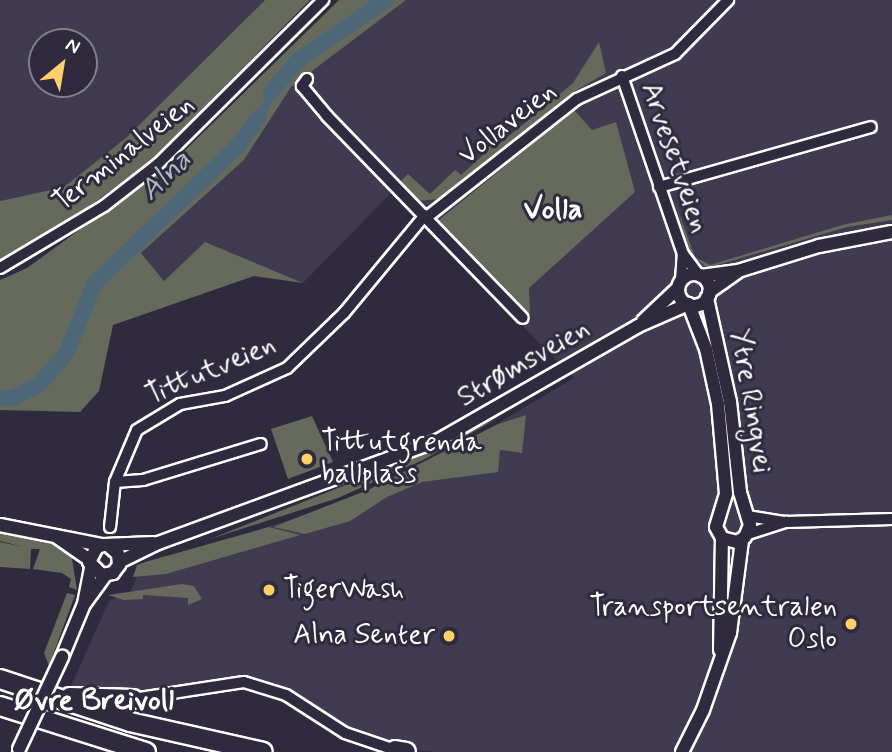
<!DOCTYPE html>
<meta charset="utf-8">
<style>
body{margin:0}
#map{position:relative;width:892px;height:752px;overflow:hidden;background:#2f2a3d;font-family:Mynerve,sans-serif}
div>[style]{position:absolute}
.built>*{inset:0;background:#403b50}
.green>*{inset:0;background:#656a5c}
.water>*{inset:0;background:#4e6778}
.river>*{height:16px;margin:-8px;padding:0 8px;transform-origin:8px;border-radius:8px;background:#4e6778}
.roads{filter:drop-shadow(2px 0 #fff) drop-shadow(-2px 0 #fff) drop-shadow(0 2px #fff) drop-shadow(0 -2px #fff)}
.minor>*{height:10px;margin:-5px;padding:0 5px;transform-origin:5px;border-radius:5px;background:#2f2a3d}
.tertiary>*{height:12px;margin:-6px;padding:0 6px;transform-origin:6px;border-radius:6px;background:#2f2a3d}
.secondary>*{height:12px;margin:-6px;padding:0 6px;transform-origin:6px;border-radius:6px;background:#2f2a3d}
.secondary>.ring{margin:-6px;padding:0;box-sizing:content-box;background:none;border:12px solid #2f2a3d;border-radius:50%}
.motorway>*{height:18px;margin:-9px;padding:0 9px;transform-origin:9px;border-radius:9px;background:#2f2a3d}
.bridges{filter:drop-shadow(2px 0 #fff) drop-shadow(-2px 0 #fff) drop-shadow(0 2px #fff) drop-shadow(0 -2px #fff)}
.tertiary-bridge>*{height:12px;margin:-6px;padding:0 6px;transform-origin:6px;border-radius:6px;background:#2f2a3d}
.dots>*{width:19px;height:19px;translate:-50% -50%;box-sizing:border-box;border:4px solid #2f2a3d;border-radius:50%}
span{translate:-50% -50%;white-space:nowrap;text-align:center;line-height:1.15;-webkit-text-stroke:6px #2f2a3d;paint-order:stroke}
.street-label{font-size:28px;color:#fff}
.poi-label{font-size:28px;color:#fff}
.left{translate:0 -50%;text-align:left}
.right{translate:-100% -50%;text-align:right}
.water-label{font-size:30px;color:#afbbc2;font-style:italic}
.neighbourhood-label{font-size:30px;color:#fff;font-weight:700}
.north{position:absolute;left:28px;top:28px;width:70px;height:70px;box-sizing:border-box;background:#2f2a3d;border:2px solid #827f8b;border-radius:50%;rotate:30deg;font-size:19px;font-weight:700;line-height:28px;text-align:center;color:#fff}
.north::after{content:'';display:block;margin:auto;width:24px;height:32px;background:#ffd166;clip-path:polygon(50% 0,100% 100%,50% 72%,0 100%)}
</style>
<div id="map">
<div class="built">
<i style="clip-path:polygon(evenodd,0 0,265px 0,127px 137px,64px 187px,0 201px,0 0,42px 42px,84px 42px,84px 84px,42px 84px,42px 42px)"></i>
<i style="clip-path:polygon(406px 0,892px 0,892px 752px,437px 752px,397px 748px,330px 727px,276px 695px,238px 685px,152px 699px,71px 686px,109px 601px,131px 591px,141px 566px,303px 516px,368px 490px,465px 443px,574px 378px,391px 193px,303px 283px,205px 243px,164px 281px,141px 253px,244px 160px,291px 87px)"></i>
</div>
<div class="green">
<i style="clip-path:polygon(265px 0,310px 0,156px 157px,87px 208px,0 260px,0 201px,64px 187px,127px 137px)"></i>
<i style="clip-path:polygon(339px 0,406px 0,291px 87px,244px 160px,141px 253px,164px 281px,205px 242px,303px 283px,254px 276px,113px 325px,99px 391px,80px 412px,0 410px,0 280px,27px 268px,173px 162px)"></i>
<i style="clip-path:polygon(599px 42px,606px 73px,575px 91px,438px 199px,417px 201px,399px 183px,408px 174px,430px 194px,455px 170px,461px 175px,483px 155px,475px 147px,486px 132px,490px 129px,495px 135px,487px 143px,493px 149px,573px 83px)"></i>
<i style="clip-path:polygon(574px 110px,592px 130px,616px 122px,635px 192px,529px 288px,530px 314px,439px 220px)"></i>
<i style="clip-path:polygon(676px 205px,695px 257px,710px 265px,842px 225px,892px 215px,892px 220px,847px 227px,707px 268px,690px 253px)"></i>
<i style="clip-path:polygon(526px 415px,522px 453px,500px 450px,498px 472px,422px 482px,387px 497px,350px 521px,305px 534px,273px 527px,368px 490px,496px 425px)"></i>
<i style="clip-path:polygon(312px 416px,333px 462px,288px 479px,271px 429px)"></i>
<i style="clip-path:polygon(500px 417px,423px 460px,338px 498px,210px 539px,426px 453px)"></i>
<i style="clip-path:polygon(269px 527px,300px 535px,166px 574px,133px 577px,137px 565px,145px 562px)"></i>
<i style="clip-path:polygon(0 533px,50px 542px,71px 553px,77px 590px,69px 587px,71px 579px,62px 573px,33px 569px,40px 549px,31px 549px,30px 569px,0 567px,0 542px,24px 547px,0 541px)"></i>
<i style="clip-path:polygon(182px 584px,194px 586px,202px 599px,188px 605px,188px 598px,143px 595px,143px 599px,124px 600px,108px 595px)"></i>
<i style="clip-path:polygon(67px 593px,75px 595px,49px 666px,44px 653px)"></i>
</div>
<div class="water">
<i style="clip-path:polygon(279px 73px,285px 79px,253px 137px,247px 132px)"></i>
</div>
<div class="river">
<i style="left:271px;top:92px;width:43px;rotate:-49.7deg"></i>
<i style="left:299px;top:59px;width:105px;rotate:-34.1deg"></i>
<i style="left:0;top:398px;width:13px"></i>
<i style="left:13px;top:398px;width:29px;rotate:-27deg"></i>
<i style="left:39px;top:385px;width:43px;rotate:-49.7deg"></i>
<i style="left:67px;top:352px;width:73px;rotate:-68.3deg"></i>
<i style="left:94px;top:284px;width:198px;rotate:-43.8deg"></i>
<i style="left:237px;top:147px;width:36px;rotate:-54deg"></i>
</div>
<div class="roads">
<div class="minor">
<i style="left:622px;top:76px;width:188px;rotate:71.1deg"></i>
<i style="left:683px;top:254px;width:25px;rotate:53deg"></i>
<i style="left:307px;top:79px;width:9px;rotate:126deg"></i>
<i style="left:302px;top:86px;width:39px;rotate:50deg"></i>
<i style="left:327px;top:116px;width:281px;rotate:45.9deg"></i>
<i style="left:659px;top:187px;width:220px;rotate:-15.8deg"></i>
<i style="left:427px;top:217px;width:191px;rotate:-38.2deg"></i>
<i style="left:577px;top:99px;width:108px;rotate:-24.7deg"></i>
<i style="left:675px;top:54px;width:76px;rotate:-45.5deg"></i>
<i style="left:0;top:268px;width:121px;rotate:-30.8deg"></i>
<i style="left:104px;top:206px;width:68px;rotate:-37.9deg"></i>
<i style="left:158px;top:164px;width:233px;rotate:-44.8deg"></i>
<i style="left:681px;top:280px;width:26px;rotate:-86deg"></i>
<i style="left:115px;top:482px;width:28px;rotate:-4deg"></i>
<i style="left:143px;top:480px;width:123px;rotate:-17deg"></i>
<i style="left:747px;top:516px;width:39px;rotate:9deg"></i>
<i style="left:110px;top:527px;width:45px;rotate:-83.7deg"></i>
<i style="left:115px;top:482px;width:56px;rotate:-67.1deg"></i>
<i style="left:137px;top:430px;width:50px;rotate:-31.2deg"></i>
<i style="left:180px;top:404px;width:46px;rotate:-10.1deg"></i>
<i style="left:225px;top:396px;width:68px;rotate:-24.3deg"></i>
<i style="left:287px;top:368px;width:79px;rotate:-44deg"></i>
<i style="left:344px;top:313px;width:127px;rotate:-50.4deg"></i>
<i style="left:748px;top:534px;width:40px;rotate:-18deg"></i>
<i style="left:786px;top:522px;width:106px;rotate:-1.6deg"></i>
<i style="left:133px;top:699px;width:112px;rotate:-8.7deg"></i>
<i style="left:244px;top:682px;width:44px;rotate:17.2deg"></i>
<i style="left:286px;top:695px;width:70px;rotate:32.8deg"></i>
<i style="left:345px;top:733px;width:53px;rotate:18.8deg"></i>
</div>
<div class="tertiary">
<i style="left:85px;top:603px;width:34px;rotate:-54deg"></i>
<i style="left:62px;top:657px;width:57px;rotate:-67.5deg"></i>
<i style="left:84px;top:604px;width:37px;rotate:-79deg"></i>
</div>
<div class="secondary">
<i class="ring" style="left:678px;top:274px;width:20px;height:20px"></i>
<i style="left:701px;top:276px;width:37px;rotate:-8deg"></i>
<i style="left:738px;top:271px;width:85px;rotate:-17.2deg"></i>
<i style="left:819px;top:246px;width:74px;rotate:-10.9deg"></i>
<i style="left:709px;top:292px;width:35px;rotate:-35deg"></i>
<i style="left:689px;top:305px;width:47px;rotate:68.9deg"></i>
<i style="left:706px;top:349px;width:56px;rotate:77.7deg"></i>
<i style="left:718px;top:404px;width:90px;rotate:84.9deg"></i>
<i style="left:726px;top:494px;width:34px;rotate:107deg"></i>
<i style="left:716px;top:527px;width:13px;rotate:61deg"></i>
<i style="left:722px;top:538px;width:16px;rotate:15deg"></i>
<i style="left:737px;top:542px;width:9px;rotate:-32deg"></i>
<i style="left:745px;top:537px;width:13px;rotate:-67deg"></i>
<i style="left:750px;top:525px;width:34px;rotate:-107deg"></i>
<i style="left:740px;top:492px;width:91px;rotate:-96.3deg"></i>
<i style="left:730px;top:402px;width:107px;rotate:-102.5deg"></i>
<i style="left:643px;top:321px;width:48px;rotate:-43.3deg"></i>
<i style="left:0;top:525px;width:103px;rotate:11.2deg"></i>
<i style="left:57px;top:537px;width:39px;rotate:35deg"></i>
<i style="left:109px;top:546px;width:12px;rotate:42deg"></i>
<i style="left:118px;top:554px;width:11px;rotate:85deg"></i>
<i style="left:119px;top:565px;width:10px;rotate:127deg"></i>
<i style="left:113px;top:573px;width:11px;rotate:170deg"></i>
<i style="left:102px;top:575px;width:18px;rotate:-135deg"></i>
<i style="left:89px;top:562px;width:17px;rotate:-62deg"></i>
<i style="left:97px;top:547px;width:7px;rotate:-16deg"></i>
<i style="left:104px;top:545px;width:49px;rotate:-2.3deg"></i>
<i style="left:119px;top:562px;width:43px;rotate:-26deg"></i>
<i style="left:158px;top:543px;width:299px;rotate:-20.1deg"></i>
<i style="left:439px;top:440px;width:229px;rotate:-29.8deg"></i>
<i style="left:638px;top:326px;width:55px;rotate:-23.7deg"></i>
<i style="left:720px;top:650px;width:112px;rotate:-89deg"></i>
<i style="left:682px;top:752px;width:47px;rotate:-63.4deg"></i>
<i style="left:703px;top:710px;width:82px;rotate:-70.7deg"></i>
<i style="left:730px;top:633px;width:94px;rotate:-82.6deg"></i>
</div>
<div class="motorway">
<i style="left:0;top:679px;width:137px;rotate:18.3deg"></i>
<i style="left:130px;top:722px;width:136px;rotate:12.7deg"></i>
<i style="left:70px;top:697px;width:63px;rotate:1.8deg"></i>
<i style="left:0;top:706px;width:153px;rotate:17.5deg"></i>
<i style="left:395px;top:750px;width:11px;rotate:10deg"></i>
</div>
</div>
<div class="bridges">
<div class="tertiary-bridge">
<i style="left:19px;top:749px;width:102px;rotate:-64.9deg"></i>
</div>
</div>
<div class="dots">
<i style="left:307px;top:459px;background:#ffd166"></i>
<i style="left:269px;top:590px;background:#ffd166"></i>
<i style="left:851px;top:624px;background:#ffd166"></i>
<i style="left:449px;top:636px;background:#ffd166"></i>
</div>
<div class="street-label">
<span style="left:508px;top:124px;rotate:-38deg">Vollaveien</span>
<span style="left:124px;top:154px;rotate:-38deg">Terminalveien</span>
<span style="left:674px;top:158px;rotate:71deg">Arvesetveien</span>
<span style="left:524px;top:364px;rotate:-30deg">Strømsveien</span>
<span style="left:211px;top:371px;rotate:-23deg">Tittutveien</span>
<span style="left:750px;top:401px;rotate:81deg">Ytre Ringvei</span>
</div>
<div class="poi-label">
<span class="left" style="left:321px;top:459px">Tittutgrenda<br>ballplass</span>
<span class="left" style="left:283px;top:590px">TigerWash</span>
<span class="right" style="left:837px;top:624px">Transportsentralen<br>Oslo</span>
<span class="right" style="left:435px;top:636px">Alna Senter</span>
</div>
<div class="water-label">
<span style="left:166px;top:176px;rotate:-44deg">Alna</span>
</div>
<div class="neighbourhood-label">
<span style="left:553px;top:210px">Volla</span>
<span style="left:94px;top:701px">Øvre Breivoll</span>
</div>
<div class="north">N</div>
</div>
